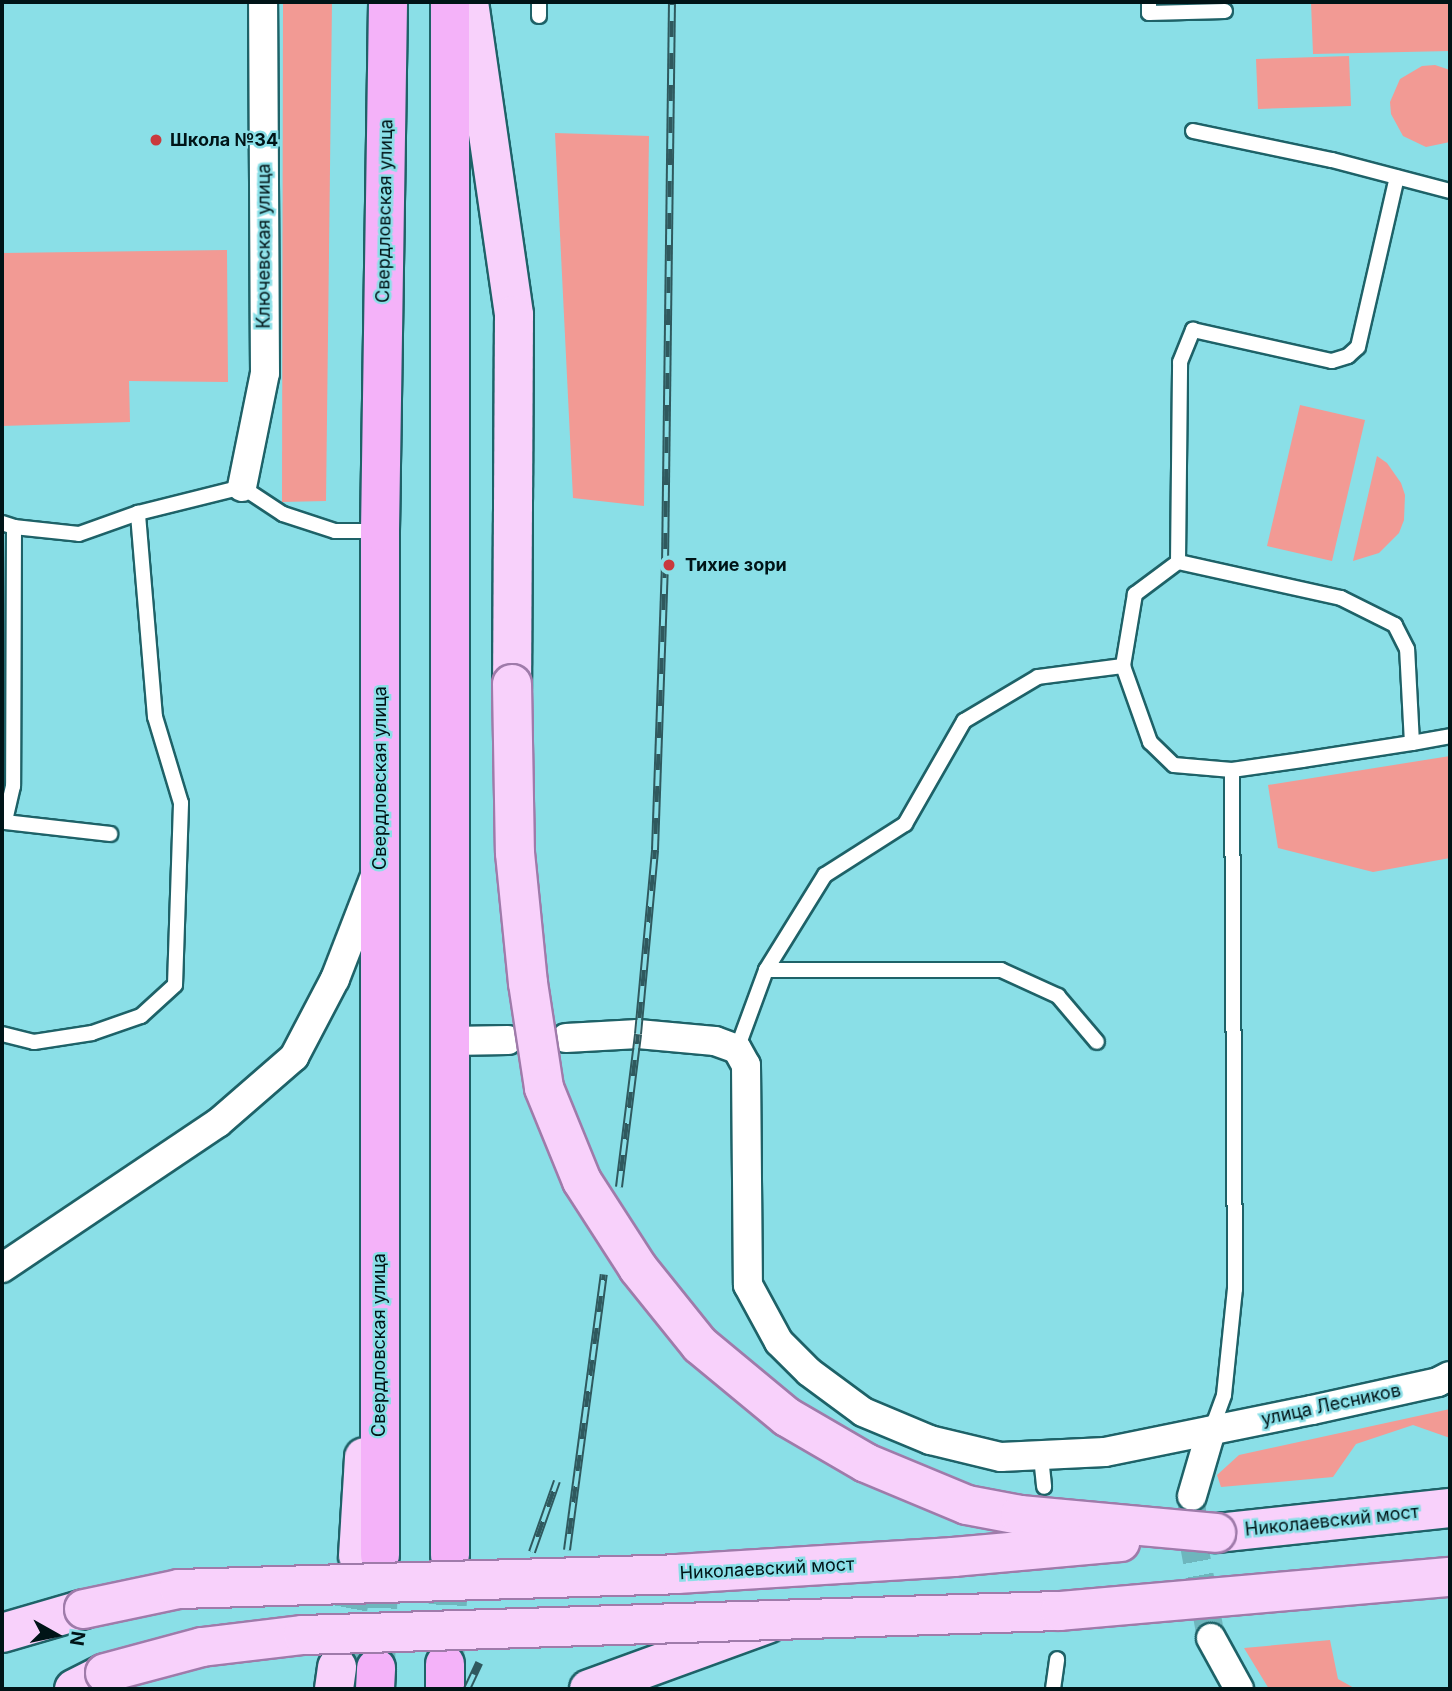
<!DOCTYPE html>
<meta charset="utf-8">
<style>
body{margin:0}
#map{position:relative;width:1452px;height:1691px;overflow:hidden;background:#8adfe7;font-family:Inter,sans-serif}
div>[style]{position:absolute}
.green>*{inset:0;background:#f29a94}
.street-tunnel>*{height:28px;margin-top:-14px;transform-origin:0;background:repeating-linear-gradient(90deg,#6eb6bd 0 28px,transparent 0 42px)}
.primary-tunnel>*{height:38px;margin-top:-19px;transform-origin:0;background:repeating-linear-gradient(90deg,#6eb6bd 0 38px,transparent 0 57px)}
.highway-tunnel>*{height:38px;margin-top:-19px;transform-origin:0;background:repeating-linear-gradient(90deg,#6eb6bd 0 38px,transparent 0 57px)}
.roads{filter:drop-shadow(2px 0 #1e6268) drop-shadow(-2px 0 #1e6268) drop-shadow(0 2px #1e6268) drop-shadow(0 -2px #1e6268)}
.lane>*{height:14px;margin:-7px;padding:0 7px;transform-origin:7px;border-radius:7px;background:#fff}
.street>*{height:28px;margin:-14px;padding:0 14px;transform-origin:14px;border-radius:14px;background:#fff}
.primary>*{height:38px;margin:-19px;padding:0 19px;transform-origin:19px;border-radius:19px;background:#f8d1fb}
.highway>*{height:38px;margin:-19px;padding:0 19px;transform-origin:19px;border-radius:19px;background:#f4b2f9}
.rail>*{height:8px;margin-top:-4px;transform-origin:0;background:repeating-linear-gradient(90deg,#8adfe7 0 16px,#2f595e 0 32px);box-sizing:border-box;border-block:2px solid #2f595e}
.bridges{filter:drop-shadow(2px 0 #9f7baa) drop-shadow(-2px 0 #9f7baa) drop-shadow(0 2px #9f7baa) drop-shadow(0 -2px #9f7baa)}
.primary-bridge>*{height:38px;margin:-19px;padding:0 19px;transform-origin:19px;border-radius:19px;background:#f8d1fb}
.dots>*{width:19px;height:19px;translate:-50% -50%;box-sizing:border-box;border:4px solid #8adfe7;border-radius:50%}
span{translate:-50% -50%;white-space:nowrap;text-align:center;line-height:1.15;-webkit-text-stroke:5px #8adfe7;paint-order:stroke}
.poi-label{font-size:18px;color:#001417;font-weight:700}
.left{translate:0 -50%;text-align:left}
.street-label{font-size:18px;color:#001417}
.frame{position:absolute;inset:0;border:4px solid #001417;pointer-events:none}
.north{position:absolute;left:21px;top:1600px;width:70px;height:70px;-webkit-text-stroke:5px #8adfe7;paint-order:stroke;rotate:99deg;font-size:19px;font-weight:700;line-height:28px;text-align:center;color:#001417}
.north::after{content:'';display:block;margin:auto;width:24px;height:32px;background:#001417;clip-path:polygon(50% 0,100% 100%,50% 72%,0 100%)}
</style>
<div id="map">
<div class="green">
<i style="clip-path:polygon(283px 2px,332px 2px,326px 501px,282px 502px)"></i>
<i style="clip-path:polygon(1311px 2px,1450px 2px,1450px 51px,1313px 54px)"></i>
<i style="clip-path:polygon(1349px 56px,1351px 106px,1258px 109px,1256px 59px)"></i>
<i style="clip-path:polygon(1435px 65px,1450px 70px,1450px 142px,1426px 147px,1403px 136px,1391px 114px,1390px 102px,1400px 79px,1422px 66px)"></i>
<i style="clip-path:polygon(555px 133px,649px 136px,644px 506px,573px 498px)"></i>
<i style="clip-path:polygon(227px 250px,228px 382px,129px 381px,130px 422px,2px 426px,2px 253px)"></i>
<i style="clip-path:polygon(1300px 405px,1365px 420px,1332px 561px,1267px 546px)"></i>
<i style="clip-path:polygon(1377px 456px,1387px 463px,1401px 483px,1405px 495px,1404px 520px,1399px 533px,1379px 553px,1353px 561px)"></i>
<i style="clip-path:polygon(1450px 756px,1450px 858px,1373px 872px,1278px 848px,1268px 785px)"></i>
<i style="clip-path:polygon(1450px 1409px,1450px 1438px,1413px 1425px,1356px 1444px,1333px 1477px,1221px 1487px,1217px 1475px,1239px 1455px)"></i>
<i style="clip-path:polygon(1330px 1640px,1338px 1679px,1356px 1689px,1269px 1689px,1244px 1648px)"></i>
</div>
<div class="street-tunnel">
<i style="left:1192px;top:1496px;width:38px;rotate:90deg"></i>
<i style="left:1192px;top:1534px;width:106px;rotate:79.6deg"></i>
</div>
<div class="primary-tunnel">
<i style="left:338px;top:1664px;width:110px;rotate:-79.5deg"></i>
</div>
<div class="highway-tunnel">
<i style="left:445px;top:1662px;width:107px;rotate:-87.3deg"></i>
<i style="left:376px;top:1665px;width:110px;rotate:-87.9deg"></i>
</div>
<div class="roads">
<div class="lane">
<i style="left:539px;top:2px;width:14px;rotate:90deg"></i>
<i style="left:1149px;top:2px;width:11px;rotate:90deg"></i>
<i style="left:1149px;top:13px;width:76px;rotate:-1.5deg"></i>
<i style="left:1193px;top:131px;width:142px;rotate:11.8deg"></i>
<i style="left:1332px;top:160px;width:122px;rotate:14.7deg"></i>
<i style="left:2px;top:523px;width:13px;rotate:18deg"></i>
<i style="left:14px;top:527px;width:65px;rotate:6.1deg"></i>
<i style="left:79px;top:534px;width:63px;rotate:-19.6deg"></i>
<i style="left:138px;top:513px;width:107px;rotate:-14deg"></i>
<i style="left:242px;top:487px;width:49px;rotate:33.4deg"></i>
<i style="left:283px;top:514px;width:55px;rotate:18.1deg"></i>
<i style="left:335px;top:531px;width:44px"></i>
<i style="left:14px;top:527px;width:259px;rotate:90.2deg"></i>
<i style="left:13px;top:786px;width:37px;rotate:103deg"></i>
<i style="left:5px;top:822px;width:106px;rotate:6.5deg"></i>
<i style="left:1178px;top:562px;width:200px;rotate:-89.4deg"></i>
<i style="left:1180px;top:362px;width:35px;rotate:-68deg"></i>
<i style="left:1193px;top:330px;width:142px;rotate:12.6deg"></i>
<i style="left:1332px;top:361px;width:17px;rotate:-17deg"></i>
<i style="left:1348px;top:356px;width:13px;rotate:-42deg"></i>
<i style="left:1358px;top:347px;width:174px;rotate:-77.1deg"></i>
<i style="left:1412px;top:743px;width:94px;rotate:-93deg"></i>
<i style="left:1407px;top:649px;width:27px;rotate:-117deg"></i>
<i style="left:1395px;top:625px;width:60px;rotate:-153.4deg"></i>
<i style="left:1341px;top:598px;width:167px;rotate:-167.5deg"></i>
<i style="left:1178px;top:562px;width:54px;rotate:143.3deg"></i>
<i style="left:1135px;top:594px;width:73px;rotate:99.5deg"></i>
<i style="left:1123px;top:666px;width:81px;rotate:70.4deg"></i>
<i style="left:1150px;top:742px;width:33px;rotate:44deg"></i>
<i style="left:1174px;top:765px;width:58px;rotate:4.9deg"></i>
<i style="left:1232px;top:770px;width:71px;rotate:-8.1deg"></i>
<i style="left:1302px;top:760px;width:111px;rotate:-8.8deg"></i>
<i style="left:1412px;top:743px;width:39px;rotate:-10deg"></i>
<i style="left:766px;top:970px;width:235px"></i>
<i style="left:1001px;top:970px;width:63px;rotate:24.5deg"></i>
<i style="left:1058px;top:996px;width:60px;rotate:49.7deg"></i>
<i style="left:2px;top:1034px;width:33px;rotate:14deg"></i>
<i style="left:34px;top:1042px;width:59px;rotate:-8.8deg"></i>
<i style="left:92px;top:1033px;width:52px;rotate:-19.1deg"></i>
<i style="left:141px;top:1016px;width:46px;rotate:-42.4deg"></i>
<i style="left:175px;top:985px;width:182px;rotate:-88.1deg"></i>
<i style="left:181px;top:803px;width:90px;rotate:-106.8deg"></i>
<i style="left:155px;top:717px;width:205px;rotate:-94.8deg"></i>
<i style="left:737px;top:1049px;width:84px;rotate:-69.8deg"></i>
<i style="left:766px;top:970px;width:112px;rotate:-58.2deg"></i>
<i style="left:825px;top:875px;width:95px;rotate:-32.5deg"></i>
<i style="left:905px;top:824px;width:119px;rotate:-60.2deg"></i>
<i style="left:964px;top:721px;width:86px;rotate:-30.7deg"></i>
<i style="left:1038px;top:677px;width:86px;rotate:-7.4deg"></i>
<i style="left:1211px;top:1431px;width:38px;rotate:-70deg"></i>
<i style="left:1224px;top:1395px;width:107px;rotate:-84.1deg"></i>
<i style="left:1235px;top:1289px;width:519px;rotate:-90.33deg"></i>
<i style="left:1041px;top:1457px;width:30px;rotate:84deg"></i>
<i style="left:1053px;top:1689px;width:30px;rotate:-82deg"></i>
</div>
<div class="street">
<i style="left:242px;top:487px;width:116px;rotate:-78.6deg"></i>
<i style="left:265px;top:373px;width:371px;rotate:-90.3deg"></i>
<i style="left:566px;top:1038px;width:72px;rotate:-3.2deg"></i>
<i style="left:638px;top:1034px;width:77px;rotate:5.2deg"></i>
<i style="left:715px;top:1041px;width:23px;rotate:20deg"></i>
<i style="left:737px;top:1049px;width:18px;rotate:61deg"></i>
<i style="left:746px;top:1065px;width:220px;rotate:89.5deg"></i>
<i style="left:748px;top:1285px;width:65px;rotate:61.5deg"></i>
<i style="left:779px;top:1342px;width:42px;rotate:45deg"></i>
<i style="left:809px;top:1372px;width:67px;rotate:36.5deg"></i>
<i style="left:863px;top:1412px;width:73px;rotate:22.7deg"></i>
<i style="left:930px;top:1440px;width:73px;rotate:13.5deg"></i>
<i style="left:1001px;top:1457px;width:104px;rotate:-2.8deg"></i>
<i style="left:1105px;top:1452px;width:211px;rotate:-11.5deg"></i>
<i style="left:1312px;top:1410px;width:129px;rotate:-12.5deg"></i>
<i style="left:1438px;top:1382px;width:13px;rotate:-27deg"></i>
<i style="left:451px;top:1041px;width:57px;rotate:-1deg"></i>
<i style="left:2px;top:1268px;width:260px;rotate:-33.9deg"></i>
<i style="left:218px;top:1123px;width:101px;rotate:-41deg"></i>
<i style="left:294px;top:1057px;width:88px;rotate:-62.3deg"></i>
<i style="left:335px;top:979px;width:110px;rotate:-68.8deg"></i>
<i style="left:1192px;top:1496px;width:68px;rotate:-73.7deg"></i>
<i style="left:1211px;top:1638px;width:58px;rotate:61.2deg"></i>
</div>
<div class="primary">
<i style="left:469px;top:2px;width:316px;rotate:81.8deg"></i>
<i style="left:514px;top:315px;width:369px;rotate:90.3deg"></i>
<i style="left:1216px;top:1533px;width:235px;rotate:-6.1deg"></i>
<i style="left:358px;top:1556px;width:99px;rotate:-86.5deg"></i>
<i style="left:2px;top:1633px;width:85px;rotate:-16.3deg"></i>
<i style="left:74px;top:1689px;width:35px;rotate:-27deg"></i>
<i style="left:334px;top:1689px;width:22px;rotate:-82deg"></i>
<i style="left:589px;top:1689px;width:190px;rotate:-20deg"></i>
</div>
<div class="highway">
<i style="left:380px;top:1555px;width:1024px;rotate:-90deg"></i>
<i style="left:380px;top:531px;width:529px;rotate:-89.13deg"></i>
<i style="left:450px;top:1555px;width:1553px;rotate:-90deg"></i>
<i style="left:375px;top:1689px;width:21px;rotate:-87deg"></i>
<i style="left:445px;top:1689px;width:25px;rotate:-90deg"></i>
</div>
</div>
<div class="rail">
<i style="left:619px;top:1187px;width:154px;rotate:-82.9deg"></i>
<i style="left:638px;top:1034px;width:185px;rotate:-84.7deg"></i>
<i style="left:655px;top:850px;width:285px;rotate:-88deg"></i>
<i style="left:665px;top:565px;width:563px;rotate:-89.29deg"></i>
<i style="left:567px;top:1550px;width:278px;rotate:-82.4deg"></i>
<i style="left:532px;top:1552px;width:75px;rotate:-70.6deg"></i>
<i style="left:467px;top:1689px;width:29px;rotate:-65deg"></i>
</div>
<div class="bridges">
<div class="primary-bridge">
<i style="left:512px;top:684px;width:169px;rotate:89deg"></i>
<i style="left:515px;top:853px;width:131px;rotate:84.3deg"></i>
<i style="left:528px;top:983px;width:106px;rotate:81.3deg"></i>
<i style="left:544px;top:1088px;width:100px;rotate:67.8deg"></i>
<i style="left:582px;top:1181px;width:103px;rotate:57.2deg"></i>
<i style="left:638px;top:1268px;width:99px;rotate:51.2deg"></i>
<i style="left:700px;top:1345px;width:113px;rotate:39.6deg"></i>
<i style="left:787px;top:1417px;width:91px;rotate:30.2deg"></i>
<i style="left:866px;top:1463px;width:109px;rotate:22.6deg"></i>
<i style="left:967px;top:1505px;width:54px;rotate:10.7deg"></i>
<i style="left:1020px;top:1515px;width:197px;rotate:5.2deg"></i>
<i style="left:84px;top:1609px;width:97px;rotate:-11.9deg"></i>
<i style="left:179px;top:1589px;width:498px;rotate:-1.7deg"></i>
<i style="left:677px;top:1574px;width:277px;rotate:-3.5deg"></i>
<i style="left:953px;top:1557px;width:168px;rotate:-5.1deg"></i>
<i style="left:105px;top:1673px;width:100px;rotate:-15deg"></i>
<i style="left:202px;top:1647px;width:102px;rotate:-6.8deg"></i>
<i style="left:303px;top:1635px;width:757px;rotate:-1.82deg"></i>
<i style="left:1060px;top:1611px;width:391px;rotate:-5deg"></i>
</div>
</div>
<div class="dots">
<i style="left:156px;top:140px;background:#c93a3d"></i>
<i style="left:669px;top:565px;background:#c93a3d"></i>
</div>
<div class="poi-label">
<span class="left" style="left:170px;top:140px">Школа №34</span>
<span class="left" style="left:685px;top:565px">Тихие зори</span>
</div>
<div class="street-label">
<span style="left:385px;top:211px;rotate:-89deg">Свердловская улица</span>
<span style="left:264px;top:246px;rotate:-90deg">Ключевская улица</span>
<span style="left:380px;top:778px;rotate:-90deg">Свердловская улица</span>
<span style="left:379px;top:1345px;rotate:-90deg">Свердловская улица</span>
<span style="left:1331px;top:1405px;rotate:-12deg">улица Лесников</span>
<span style="left:1332px;top:1521px;rotate:-6deg">Николаевский мост</span>
<span style="left:767px;top:1569px;rotate:-3deg">Николаевский мост</span>
</div>
<div class="frame"></div>
<div class="north">N</div>
</div>
